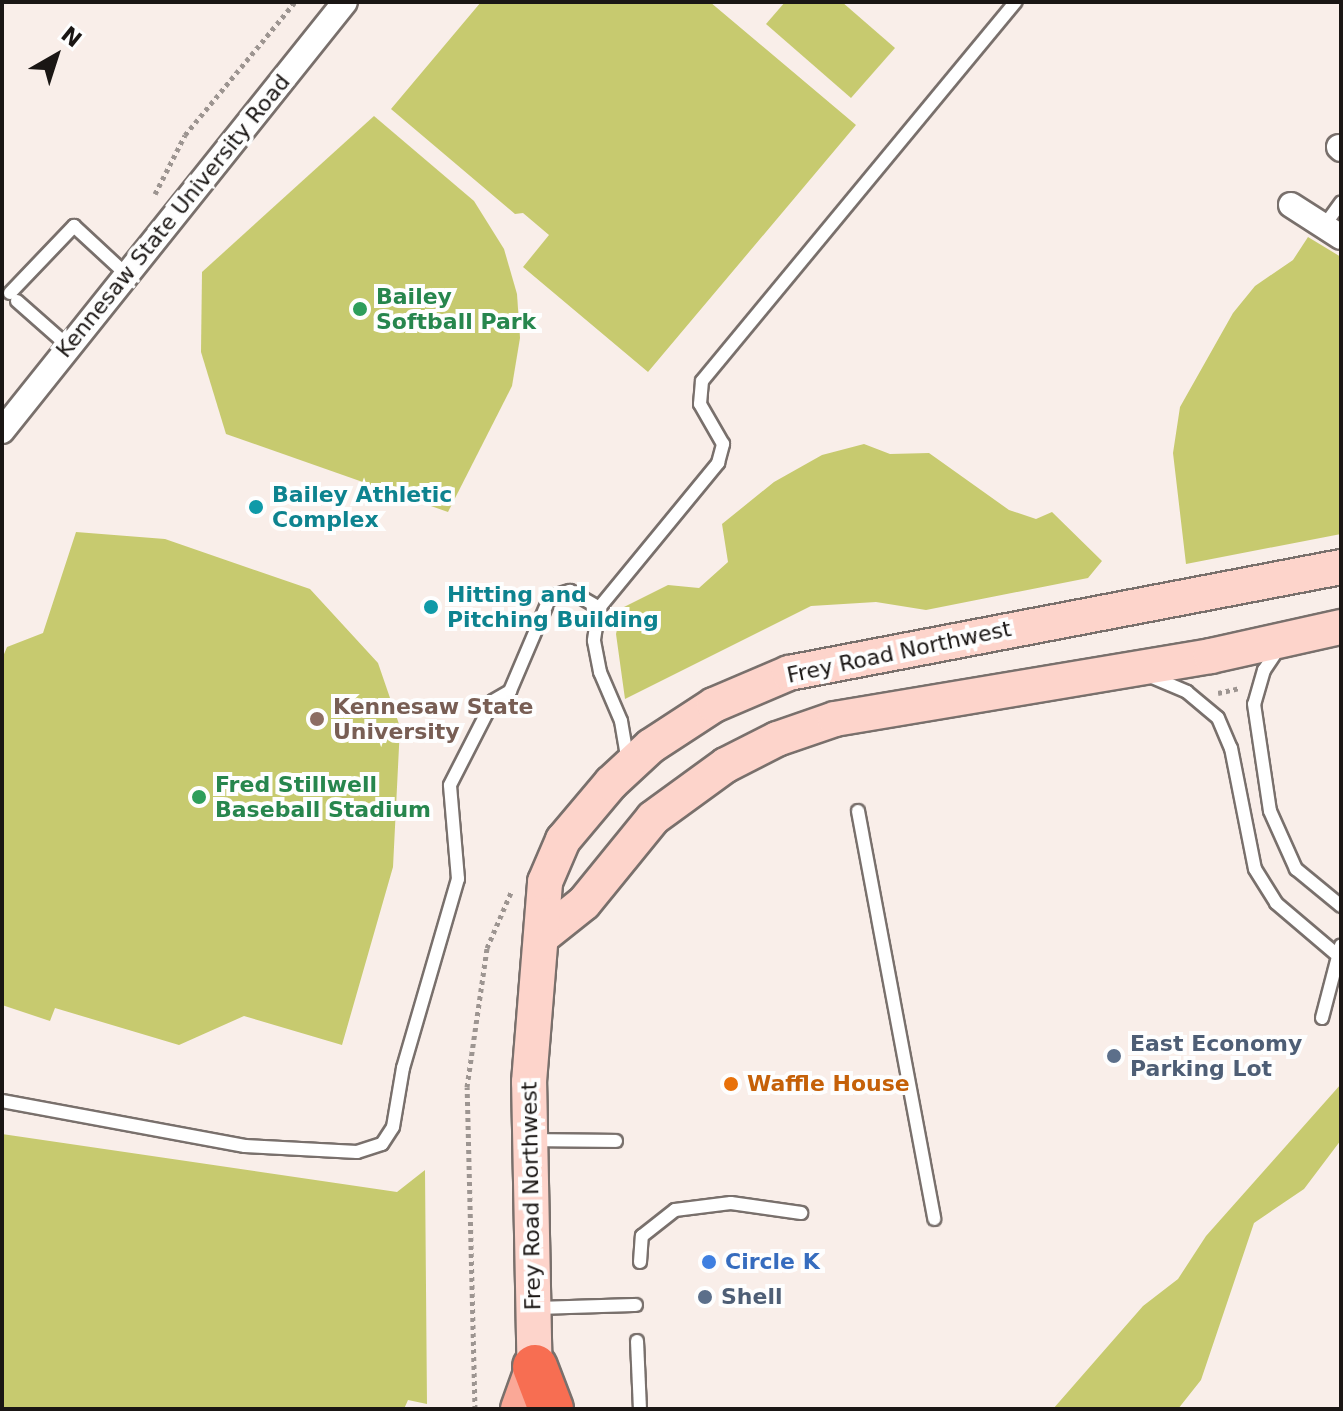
<!DOCTYPE html>
<style>
body{margin:0}
#map{position:relative;width:1343px;height:1411px;overflow:hidden;background:#f9eee9;font-family:"DejaVu Sans",sans-serif}
div>[style]{position:absolute}
.green>*{inset:0;background:#c7ca6f}
.path>*{height:5px;margin-top:-2.5px;transform-origin:0;background:repeating-linear-gradient(90deg,#9d9591 0 4px,transparent 0 8px)}
.roads{filter:drop-shadow(2px 0 #79706c) drop-shadow(-2px 0 #79706c) drop-shadow(0 2px #79706c) drop-shadow(0 -2px #79706c)}
.lane>*{height:12px;margin:-6px;padding:0 6px;transform-origin:6px;border-radius:6px;background:#fff}
.street>*{height:24px;margin:-12px;padding:0 12px;transform-origin:12px;border-radius:12px;background:#fff}
.secondary>*{height:34px;margin:-17px;padding:0 17px;transform-origin:17px;border-radius:17px;background:#fdd4cb}
.primary>*{height:38px;margin:-19px;padding:0 19px;transform-origin:19px;border-radius:19px;background:#faa897}
.highway>*{height:44px;margin:-22px;padding:0 22px;transform-origin:22px;border-radius:22px;background:#f76e52}
.dots>*{width:22px;height:22px;translate:-50% -50%;box-sizing:border-box;border:4px solid #fefefe;border-radius:50%}
span{translate:-50% -50%;white-space:nowrap;text-align:center;line-height:1.15;-webkit-text-stroke:8px #fefefe;paint-order:stroke}
.street-label{font-size:22px;color:#1a1614}
.leisure-label{font-size:22px;color:#27864d;font-weight:700}
.left{translate:0 -50%;text-align:left}
.culture-label{font-size:22px;color:#0d838f;font-weight:700}
.education-label{font-size:22px;color:#785e54;font-weight:700}
.service-label{font-size:22px;color:#4e5e75;font-weight:700}
.food-label{font-size:22px;color:#c56008;font-weight:700}
.shop-label{font-size:22px;color:#366cbe;font-weight:700}
.frame{position:absolute;inset:0;border:4px solid #1a1614;pointer-events:none}
.north{position:absolute;left:16px;top:16px;width:80px;height:80px;-webkit-text-stroke:6px #fefefe;paint-order:stroke;rotate:39deg;font-size:22px;font-weight:700;line-height:32px;text-align:center;color:#1a1614}
.north::after{content:'';display:block;margin:auto;width:28px;height:36px;background:#1a1614;clip-path:polygon(50% 0,100% 100%,50% 72%,0 100%)}
</style>
<div id="map">
<div class="green">
<i style="clip-path:polygon(481px 2px,710px 2px,856px 125px,648px 372px,523px 267px,549px 235px,523px 213px,515px 214px,391px 109px)"></i>
<i style="clip-path:polygon(785px 2px,842px 2px,895px 48px,851px 98px,766px 24px)"></i>
<i style="clip-path:polygon(374px 116px,474px 201px,504px 249px,517px 294px,520px 338px,512px 386px,448px 512px,226px 434px,201px 352px,202px 272px)"></i>
<i style="clip-path:polygon(1308px 237px,1341px 257px,1341px 534px,1186px 564px,1173px 453px,1180px 407px,1233px 313px,1255px 286px,1293px 260px)"></i>
<i style="clip-path:polygon(864px 444px,890px 454px,929px 453px,1009px 510px,1036px 519px,1052px 512px,1102px 561px,1088px 578px,926px 610px,876px 602px,811px 606px,625px 699px,616px 634px,622px 608px,668px 585px,699px 588px,728px 562px,722px 524px,774px 482px,822px 455px)"></i>
<i style="clip-path:polygon(76px 532px,165px 539px,310px 589px,378px 663px,400px 727px,393px 867px,342px 1045px,244px 1016px,179px 1045px,55px 1008px,50px 1021px,2px 1005px,2px 659px,7px 647px,43px 633px)"></i>
<i style="clip-path:polygon(1341px 1084px,1341px 1140px,1304px 1189px,1254px 1223px,1201px 1380px,1178px 1409px,1053px 1409px,1143px 1306px,1178px 1279px,1206px 1236px)"></i>
<i style="clip-path:polygon(2px 1134px,397px 1192px,425px 1170px,427px 1404px,408px 1400px,404px 1409px,2px 1409px)"></i>
</div>
<div class="path">
<i style="left:155px;top:194px;width:66px;rotate:-63deg"></i>
<i style="left:185px;top:135px;width:173px;rotate:-50.4deg"></i>
<i style="left:1218px;top:693px;width:23px;rotate:-13deg"></i>
<i style="left:475px;top:1409px;width:322px;rotate:-91.4deg"></i>
<i style="left:467px;top:1087px;width:140px;rotate:-81.8deg"></i>
<i style="left:487px;top:948px;width:63px;rotate:-66.7deg"></i>
</div>
<div class="roads">
<div class="lane">
<i style="left:1324px;top:226px;width:29px;rotate:-54deg"></i>
<i style="left:10px;top:293px;width:93px;rotate:-46.3deg"></i>
<i style="left:74px;top:226px;width:72px;rotate:42.8deg"></i>
<i style="left:17px;top:301px;width:68px;rotate:41.4deg"></i>
<i style="left:599px;top:608px;width:33px;rotate:99deg"></i>
<i style="left:594px;top:641px;width:32px;rotate:79deg"></i>
<i style="left:600px;top:672px;width:53px;rotate:66.8deg"></i>
<i style="left:621px;top:721px;width:42px;rotate:80.3deg"></i>
<i style="left:1279px;top:648px;width:27px;rotate:124deg"></i>
<i style="left:1264px;top:670px;width:35px;rotate:106deg"></i>
<i style="left:1254px;top:704px;width:108px;rotate:81.5deg"></i>
<i style="left:1270px;top:811px;width:64px;rotate:65.9deg"></i>
<i style="left:1296px;top:869px;width:58px;rotate:39.4deg"></i>
<i style="left:1152px;top:677px;width:38px;rotate:23deg"></i>
<i style="left:1187px;top:692px;width:40px;rotate:40deg"></i>
<i style="left:1218px;top:718px;width:33px;rotate:67deg"></i>
<i style="left:1231px;top:748px;width:123px;rotate:78.8deg"></i>
<i style="left:1255px;top:869px;width:40px;rotate:58deg"></i>
<i style="left:1276px;top:903px;width:77px;rotate:40.3deg"></i>
<i style="left:858px;top:811px;width:415px;rotate:79.4deg"></i>
<i style="left:1322px;top:1018px;width:75px;rotate:-75.4deg"></i>
<i style="left:2px;top:1101px;width:247px;rotate:10.5deg"></i>
<i style="left:245px;top:1146px;width:112px;rotate:3.1deg"></i>
<i style="left:357px;top:1152px;width:26px;rotate:-18deg"></i>
<i style="left:382px;top:1144px;width:20px;rotate:-57deg"></i>
<i style="left:393px;top:1127px;width:60px;rotate:-80.4deg"></i>
<i style="left:403px;top:1068px;width:197px;rotate:-73.8deg"></i>
<i style="left:458px;top:879px;width:94px;rotate:-94.9deg"></i>
<i style="left:450px;top:785px;width:94px;rotate:-62.9deg"></i>
<i style="left:493px;top:701px;width:20px;rotate:-30deg"></i>
<i style="left:510px;top:691px;width:102px;rotate:-66.9deg"></i>
<i style="left:550px;top:597px;width:21px;rotate:-17deg"></i>
<i style="left:570px;top:591px;width:34px;rotate:30deg"></i>
<i style="left:599px;top:608px;width:188px;rotate:-50.6deg"></i>
<i style="left:718px;top:463px;width:20px;rotate:-75deg"></i>
<i style="left:723px;top:444px;width:46px;rotate:-119.9deg"></i>
<i style="left:700px;top:404px;width:23px;rotate:-85deg"></i>
<i style="left:702px;top:381px;width:492px;rotate:-50.4deg"></i>
<i style="left:531px;top:1140px;width:85px;rotate:0.7deg"></i>
<i style="left:640px;top:1262px;width:26px;rotate:-86deg"></i>
<i style="left:642px;top:1236px;width:42px;rotate:-38.2deg"></i>
<i style="left:675px;top:1210px;width:56px;rotate:-7.1deg"></i>
<i style="left:731px;top:1203px;width:71px;rotate:8.1deg"></i>
<i style="left:535px;top:1308px;width:101px;rotate:-1.7deg"></i>
<i style="left:637px;top:1341px;width:68px;rotate:87.5deg"></i>
</div>
<div class="street">
<i style="left:1339px;top:147px;width:3px;rotate:45deg"></i>
<i style="left:1291px;top:205px;width:59px;rotate:32.6deg"></i>
<i style="left:2px;top:431px;width:549px;rotate:-51.36deg"></i>
</div>
<div class="secondary">
<i style="left:544px;top:935px;width:51px;rotate:-38.7deg"></i>
<i style="left:584px;top:903px;width:109px;rotate:-50.9deg"></i>
<i style="left:653px;top:818px;width:90px;rotate:-36deg"></i>
<i style="left:726px;top:765px;width:57px;rotate:-27deg"></i>
<i style="left:777px;top:739px;width:61px;rotate:-19deg"></i>
<i style="left:835px;top:719px;width:381px;rotate:-9.5deg"></i>
<i style="left:1211px;top:656px;width:133px;rotate:-12.6deg"></i>
<i style="left:535px;top:1390px;width:308px;rotate:-91.1deg"></i>
<i style="left:529px;top:1082px;width:201px;rotate:-85.4deg"></i>
<i style="left:545px;top:882px;width:46px;rotate:-66.8deg"></i>
<i style="left:563px;top:840px;width:75px;rotate:-49.9deg"></i>
<i style="left:611px;top:783px;width:54px;rotate:-42.8deg"></i>
<i style="left:651px;top:746px;width:75px;rotate:-33.1deg"></i>
<i style="left:714px;top:705px;width:82px;rotate:-23.1deg"></i>
<i style="left:789px;top:673px;width:562px;rotate:-10.87deg"></i>
</div>
<div class="primary">
<i style="left:520px;top:1409px;width:45px;rotate:-70.3deg"></i>
</div>
<div class="highway">
<i style="left:535px;top:1367px;width:45px;rotate:69.1deg"></i>
</div>
</div>
<div class="dots">
<i style="left:360px;top:309px;background:#2e9e5b"></i>
<i style="left:256px;top:507px;background:#0f9aa8"></i>
<i style="left:431px;top:607px;background:#0f9aa8"></i>
<i style="left:317px;top:719px;background:#8d6e63"></i>
<i style="left:199px;top:797px;background:#2e9e5b"></i>
<i style="left:1114px;top:1056px;background:#5c6f8a"></i>
<i style="left:731px;top:1084px;background:#e8710a"></i>
<i style="left:709px;top:1262px;background:#3f7fe0"></i>
<i style="left:705px;top:1297px;background:#5c6f8a"></i>
</div>
<div class="street-label">
<span style="left:173px;top:216px;rotate:-51deg">Kennesaw State University Road</span>
<span style="left:899px;top:652px;rotate:-12deg">Frey Road Northwest</span>
<span style="left:531px;top:1196px;rotate:-91deg">Frey Road Northwest</span>
</div>
<div class="leisure-label">
<span class="left" style="left:376px;top:309px">Bailey<br>Softball Park</span>
<span class="left" style="left:215px;top:797px">Fred Stillwell<br>Baseball Stadium</span>
</div>
<div class="culture-label">
<span class="left" style="left:272px;top:507px">Bailey Athletic<br>Complex</span>
<span class="left" style="left:447px;top:607px">Hitting and<br>Pitching Building</span>
</div>
<div class="education-label">
<span class="left" style="left:333px;top:719px">Kennesaw State<br>University</span>
</div>
<div class="service-label">
<span class="left" style="left:1130px;top:1056px">East Economy<br>Parking Lot</span>
<span class="left" style="left:721px;top:1297px">Shell</span>
</div>
<div class="food-label">
<span class="left" style="left:747px;top:1084px">Waffle House</span>
</div>
<div class="shop-label">
<span class="left" style="left:725px;top:1262px">Circle K</span>
</div>
<div class="frame"></div>
<div class="north">N</div>
</div>
